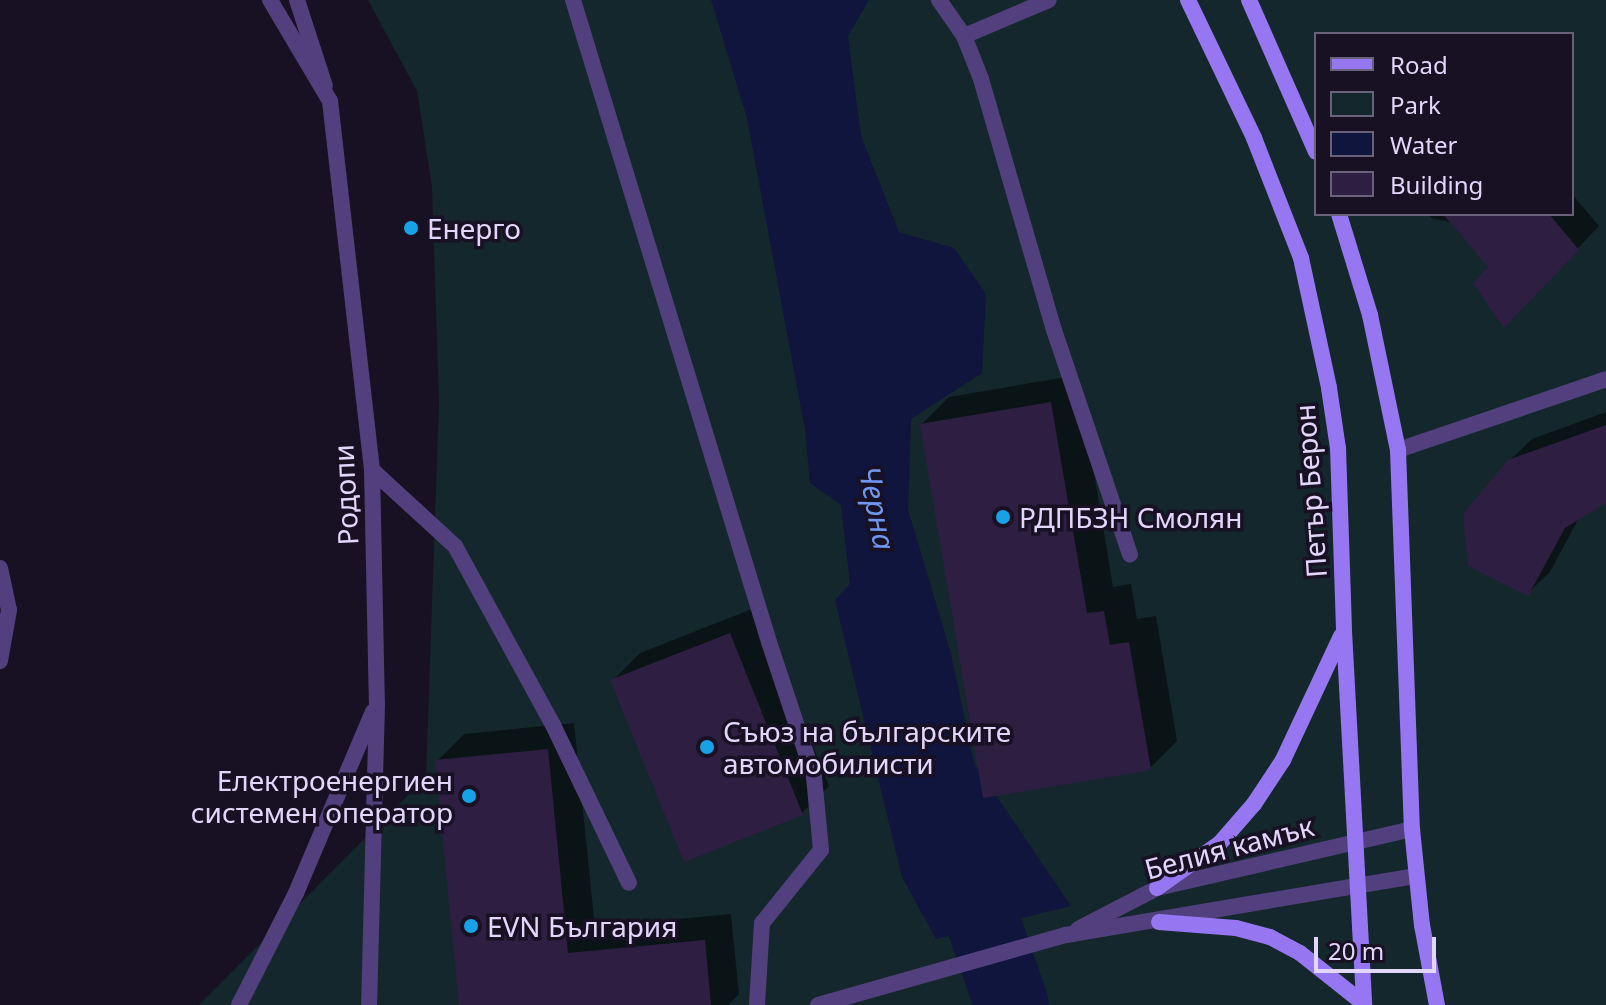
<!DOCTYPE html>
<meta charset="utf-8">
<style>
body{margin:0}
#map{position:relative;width:1606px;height:1005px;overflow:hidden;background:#181123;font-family:"Noto Sans",sans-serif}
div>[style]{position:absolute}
.green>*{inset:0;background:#14272c}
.water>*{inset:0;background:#0f153d}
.shadow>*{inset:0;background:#0007}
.river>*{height:74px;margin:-37px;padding:0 37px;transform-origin:37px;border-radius:37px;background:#0f153d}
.building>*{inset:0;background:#2e1f42}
.service>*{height:16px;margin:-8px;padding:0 8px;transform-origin:8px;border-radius:8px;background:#51407d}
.minor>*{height:16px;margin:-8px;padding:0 8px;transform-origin:8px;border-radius:8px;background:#51407d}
.tertiary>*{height:16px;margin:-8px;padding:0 8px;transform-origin:8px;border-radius:8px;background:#51407d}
.secondary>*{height:16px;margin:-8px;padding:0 8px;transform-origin:8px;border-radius:8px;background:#9677f1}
.dots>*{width:22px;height:22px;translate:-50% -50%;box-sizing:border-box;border:4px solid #181123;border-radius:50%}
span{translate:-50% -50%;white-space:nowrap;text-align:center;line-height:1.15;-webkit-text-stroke:7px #181123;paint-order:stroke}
.poi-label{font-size:28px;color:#e3d6fb}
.left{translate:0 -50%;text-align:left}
.right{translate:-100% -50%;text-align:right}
.street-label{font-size:28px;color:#e3d6fb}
.water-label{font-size:30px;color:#6f97f0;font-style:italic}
.legend{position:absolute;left:1314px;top:32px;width:260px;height:184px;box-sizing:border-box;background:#181123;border:2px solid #696079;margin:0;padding:10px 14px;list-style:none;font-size:24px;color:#e3d6fb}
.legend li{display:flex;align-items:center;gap:16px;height:40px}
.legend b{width:40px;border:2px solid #696079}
.scale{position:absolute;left:1314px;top:937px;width:122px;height:36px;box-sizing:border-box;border:4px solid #e3d6fb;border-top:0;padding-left:10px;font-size:24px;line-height:28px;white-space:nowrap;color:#e3d6fb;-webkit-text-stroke:6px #181123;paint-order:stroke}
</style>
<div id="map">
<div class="green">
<i style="clip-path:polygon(evenodd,368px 0,1606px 0,1606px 1005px,199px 1005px,426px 777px,439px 402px,432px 187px,417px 91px,368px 0,1316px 34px,1572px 34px,1572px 214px,1316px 214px,1316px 34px)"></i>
</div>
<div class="water">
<i style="clip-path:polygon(711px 0,869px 0,848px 36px,861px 136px,899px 232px,954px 248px,986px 294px,982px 373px,911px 419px,908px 509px,951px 654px,974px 763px,1071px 906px,936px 939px,902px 877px,835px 600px,850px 584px,841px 505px,810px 483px,805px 430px,747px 118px)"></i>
</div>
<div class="shadow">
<i style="clip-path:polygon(1572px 194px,1599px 226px,1525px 304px,1454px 223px,1431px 218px,1429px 214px,1572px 214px)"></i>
<i style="clip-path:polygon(1078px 375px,1113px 587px,1131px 584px,1137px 619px,1156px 616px,1177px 741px,1150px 768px,922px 424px,949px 397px)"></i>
<i style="clip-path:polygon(1606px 412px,1606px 502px,1579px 518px,1550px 572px,1528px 593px,1509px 461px,1532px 439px)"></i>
<i style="clip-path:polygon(757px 607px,829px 786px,802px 813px,613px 680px,640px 653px)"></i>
<i style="clip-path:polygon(574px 723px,595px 927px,731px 914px,739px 994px,728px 1005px,461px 1005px,437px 761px,464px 734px)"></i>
</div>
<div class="river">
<i style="left:952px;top:832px;width:183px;rotate:70.9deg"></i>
</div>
<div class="building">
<i style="clip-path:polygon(1443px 214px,1549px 214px,1579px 250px,1504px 328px,1473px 283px,1488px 267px)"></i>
<i style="clip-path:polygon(1051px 402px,1087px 613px,1104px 611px,1110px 645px,1129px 642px,1151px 770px,983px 798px,920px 424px)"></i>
<i style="clip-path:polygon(1606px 425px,1606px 503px,1565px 528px,1528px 596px,1468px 566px,1463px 514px,1508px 460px)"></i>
<i style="clip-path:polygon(730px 633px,803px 815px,684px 862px,610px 680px)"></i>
<i style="clip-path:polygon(548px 749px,568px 953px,705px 940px,711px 1005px,459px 1005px,435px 760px)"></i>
</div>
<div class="service">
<i style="left:573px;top:0;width:671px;rotate:73.02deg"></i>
<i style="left:769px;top:642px;width:142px;rotate:71.6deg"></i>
<i style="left:814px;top:777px;width:73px;rotate:84.5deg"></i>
<i style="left:821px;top:850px;width:94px;rotate:128.9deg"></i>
<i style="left:762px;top:923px;width:82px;rotate:93.5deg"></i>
<i style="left:939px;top:0;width:44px;rotate:55.2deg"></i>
<i style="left:964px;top:36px;width:46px;rotate:68.4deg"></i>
<i style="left:981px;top:79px;width:261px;rotate:73.8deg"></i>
<i style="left:1054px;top:330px;width:237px;rotate:71.3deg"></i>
<i style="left:964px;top:36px;width:92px;rotate:-23deg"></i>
<i style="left:1398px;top:450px;width:220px;rotate:-18.8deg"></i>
<i style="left:372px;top:470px;width:113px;rotate:42.5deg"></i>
<i style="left:455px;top:546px;width:204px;rotate:61.3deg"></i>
<i style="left:553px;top:725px;width:175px;rotate:64.3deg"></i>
</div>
<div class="minor">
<i style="left:297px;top:0;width:90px;rotate:72deg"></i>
<i style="left:0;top:568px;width:43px;rotate:77.9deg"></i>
<i style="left:9px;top:610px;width:52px;rotate:100deg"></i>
<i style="left:1078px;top:929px;width:89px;rotate:-27.4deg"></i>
<i style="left:1157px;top:888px;width:262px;rotate:-13deg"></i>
<i style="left:818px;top:1005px;width:258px;rotate:-15.8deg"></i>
<i style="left:1066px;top:935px;width:355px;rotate:-9.6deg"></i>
</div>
<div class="tertiary">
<i style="left:270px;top:0;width:117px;rotate:59.3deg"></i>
<i style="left:330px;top:101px;width:371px;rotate:83.5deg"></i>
<i style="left:372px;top:470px;width:233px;rotate:88.8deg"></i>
<i style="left:377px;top:703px;width:302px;rotate:91.5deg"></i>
<i style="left:239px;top:1005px;width:126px;rotate:-63deg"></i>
<i style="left:296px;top:893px;width:197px;rotate:-67deg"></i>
</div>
<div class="secondary">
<i style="left:1188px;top:0;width:153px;rotate:64.4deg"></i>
<i style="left:1254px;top:138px;width:129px;rotate:68.6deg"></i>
<i style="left:1301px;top:258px;width:133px;rotate:77.8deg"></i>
<i style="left:1329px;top:388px;width:61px;rotate:81.5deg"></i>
<i style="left:1338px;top:448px;width:183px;rotate:88.1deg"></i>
<i style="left:1344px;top:631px;width:375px;rotate:86.9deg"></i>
<i style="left:1249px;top:0;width:166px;rotate:66.2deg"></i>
<i style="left:1339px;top:214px;width:106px;rotate:72.9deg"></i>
<i style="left:1370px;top:315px;width:138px;rotate:78.3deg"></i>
<i style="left:1398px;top:450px;width:379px;rotate:87.9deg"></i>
<i style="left:1412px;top:829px;width:97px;rotate:84.1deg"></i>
<i style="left:1422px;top:925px;width:81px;rotate:79.4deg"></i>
<i style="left:1157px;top:888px;width:77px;rotate:-35.5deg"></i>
<i style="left:1220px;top:843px;width:52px;rotate:-48.9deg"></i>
<i style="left:1254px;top:804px;width:53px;rotate:-56.6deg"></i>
<i style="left:1283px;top:760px;width:137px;rotate:-64.9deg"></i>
<i style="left:1159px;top:922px;width:77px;rotate:4.5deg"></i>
<i style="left:1236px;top:928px;width:35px;rotate:15deg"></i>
<i style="left:1270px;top:937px;width:34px;rotate:28deg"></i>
<i style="left:1300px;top:953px;width:80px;rotate:38.4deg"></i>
</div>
<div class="dots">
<i style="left:411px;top:228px;background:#17a2e6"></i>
<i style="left:1003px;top:517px;background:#17a2e6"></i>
<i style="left:707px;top:747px;background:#17a2e6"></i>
<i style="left:469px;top:796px;background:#17a2e6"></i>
<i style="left:471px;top:926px;background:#17a2e6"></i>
</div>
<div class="poi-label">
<span class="left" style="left:427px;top:228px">Енерго</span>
<span class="left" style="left:1019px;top:517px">РДПБЗН Смолян</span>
<span class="left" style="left:723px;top:747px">Съюз на българските<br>автомобилисти</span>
<span class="right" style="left:453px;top:796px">Електроенергиен<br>системен оператор</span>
<span class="left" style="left:487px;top:926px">EVN България</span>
</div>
<div class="street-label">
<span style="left:1310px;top:491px;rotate:-94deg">Петър Берон</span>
<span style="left:345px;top:495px;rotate:-93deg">Родопи</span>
<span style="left:1229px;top:847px;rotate:-15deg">Белия камък</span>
</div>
<div class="water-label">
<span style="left:877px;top:508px;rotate:79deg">Черна</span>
</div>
<ul class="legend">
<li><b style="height:10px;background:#9677f1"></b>Road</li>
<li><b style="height:22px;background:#14272c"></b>Park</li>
<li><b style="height:22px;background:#0f153d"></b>Water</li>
<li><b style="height:22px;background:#2e1f42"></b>Building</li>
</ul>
<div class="scale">20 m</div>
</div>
